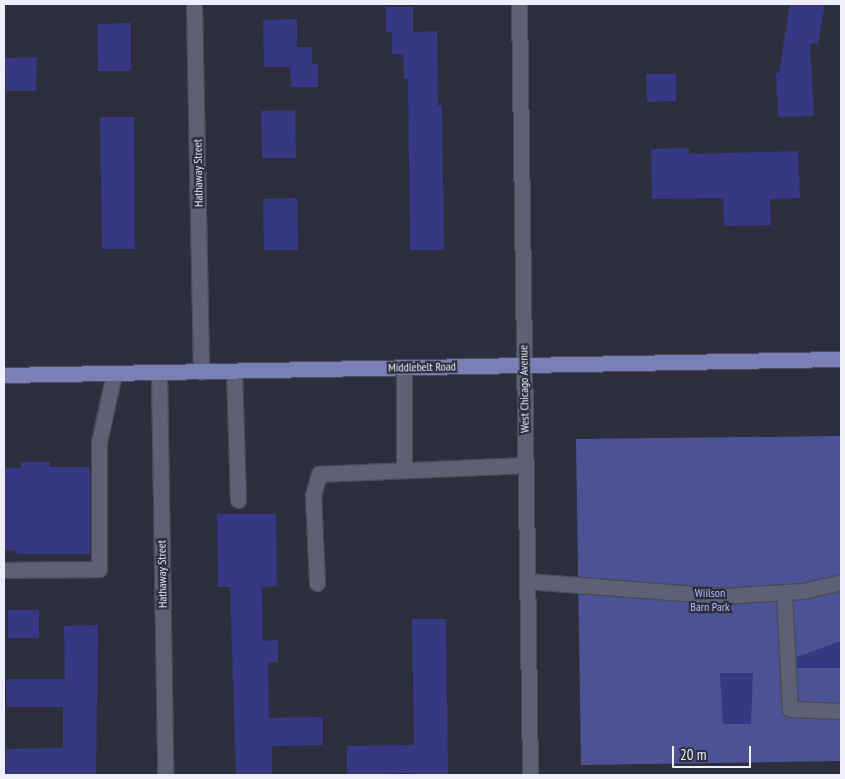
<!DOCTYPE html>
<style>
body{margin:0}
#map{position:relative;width:845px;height:779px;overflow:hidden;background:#2d2f3f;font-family:"PT Sans Narrow",sans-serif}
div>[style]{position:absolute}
.green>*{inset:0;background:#4d5295}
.building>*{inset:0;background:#373883}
.roads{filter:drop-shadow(1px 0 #494b59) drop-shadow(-1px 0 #494b59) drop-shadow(0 1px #494b59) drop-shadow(0 -1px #494b59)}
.minor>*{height:15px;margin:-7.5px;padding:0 7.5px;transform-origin:7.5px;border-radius:7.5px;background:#5e6173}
.major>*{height:15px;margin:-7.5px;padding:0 7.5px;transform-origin:7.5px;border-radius:7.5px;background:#7a80b6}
span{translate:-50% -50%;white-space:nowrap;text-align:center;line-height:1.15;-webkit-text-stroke:4.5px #2d2f3f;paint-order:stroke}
.street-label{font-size:12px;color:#eeeffa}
.park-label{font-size:12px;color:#b4bdfe}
.frame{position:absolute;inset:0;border:5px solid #eeeffa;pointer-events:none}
.scale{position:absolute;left:672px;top:746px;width:79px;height:22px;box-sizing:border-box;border:2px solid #eeeffa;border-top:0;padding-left:6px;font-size:15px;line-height:18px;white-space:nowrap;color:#eeeffa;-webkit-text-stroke:4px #2d2f3f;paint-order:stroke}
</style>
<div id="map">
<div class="green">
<i style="clip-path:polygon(841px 436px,841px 761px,581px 765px,576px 439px)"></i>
</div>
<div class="building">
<i style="clip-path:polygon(790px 4px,825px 4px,818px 44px,810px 43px,814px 116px,778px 117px,776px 73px,779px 73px)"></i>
<i style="clip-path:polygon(386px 7px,413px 7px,413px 32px,437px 31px,438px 106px,442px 105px,444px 250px,410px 250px,408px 79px,404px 79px,403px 54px,392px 54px,392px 32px,386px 32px)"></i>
<i style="clip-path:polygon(297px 19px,297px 47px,312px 47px,312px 64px,318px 64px,318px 87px,291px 87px,290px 67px,264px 67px,263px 20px)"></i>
<i style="clip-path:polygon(131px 23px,131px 71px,98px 71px,97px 24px)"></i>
<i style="clip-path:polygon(37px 57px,36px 91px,6px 91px,5px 58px)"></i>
<i style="clip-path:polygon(646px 74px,676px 74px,676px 101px,647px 102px)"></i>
<i style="clip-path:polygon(295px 110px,296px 158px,262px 158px,261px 111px)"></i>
<i style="clip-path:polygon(100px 117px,134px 117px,135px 249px,102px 249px)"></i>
<i style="clip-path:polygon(689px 148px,689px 154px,798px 151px,800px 198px,770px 199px,771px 225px,724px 226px,723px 198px,652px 199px,651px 149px)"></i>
<i style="clip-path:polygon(297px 198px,298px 250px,264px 250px,263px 199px)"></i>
<i style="clip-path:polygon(21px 462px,50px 462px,50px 467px,90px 467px,90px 554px,17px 554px,17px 550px,4px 551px,4px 468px,21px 468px)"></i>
<i style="clip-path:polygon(217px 514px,276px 514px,277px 586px,262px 587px,263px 641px,278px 640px,278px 662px,268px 662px,269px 718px,323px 717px,323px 745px,272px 746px,272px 775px,236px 775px,230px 587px,218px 587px)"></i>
<i style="clip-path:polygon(8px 610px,39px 610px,39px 638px,8px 638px)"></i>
<i style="clip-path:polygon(412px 619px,446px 619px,448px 775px,414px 775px,414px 773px,347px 774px,347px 746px,414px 745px)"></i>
<i style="clip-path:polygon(98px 625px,96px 775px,6px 775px,6px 749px,63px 748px,63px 707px,7px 707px,6px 679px,65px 679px,64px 626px)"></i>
<i style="clip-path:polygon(841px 641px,841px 668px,797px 668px,797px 657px)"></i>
<i style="clip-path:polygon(720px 673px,753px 673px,751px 724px,723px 724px)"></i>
</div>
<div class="roads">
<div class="minor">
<i style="left:194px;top:4px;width:368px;rotate:88.9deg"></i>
<i style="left:519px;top:4px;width:771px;rotate:89.18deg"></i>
<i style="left:404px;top:368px;width:102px;rotate:90deg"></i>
<i style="left:234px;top:371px;width:129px;rotate:88.2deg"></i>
<i style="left:159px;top:373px;width:402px;rotate:89.1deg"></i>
<i style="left:4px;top:570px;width:95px;rotate:-0.6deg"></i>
<i style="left:99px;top:569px;width:127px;rotate:-90deg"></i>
<i style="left:99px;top:442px;width:70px;rotate:-77.6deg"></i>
<i style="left:527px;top:581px;width:196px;rotate:4.4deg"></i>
<i style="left:722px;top:596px;width:81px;rotate:-3.5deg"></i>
<i style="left:803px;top:591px;width:39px;rotate:-13deg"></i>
<i style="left:317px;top:583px;width:88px;rotate:-92.6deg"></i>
<i style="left:313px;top:495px;width:22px;rotate:-74deg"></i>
<i style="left:319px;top:474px;width:207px;rotate:-2.5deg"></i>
<i style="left:784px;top:592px;width:117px;rotate:87.1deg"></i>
<i style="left:790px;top:709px;width:51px;rotate:2.2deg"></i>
</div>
<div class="major">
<i style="left:4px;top:375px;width:837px;rotate:-1.1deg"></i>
</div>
</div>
<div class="street-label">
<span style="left:198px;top:173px;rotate:-91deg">Hathaway Street</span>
<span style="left:422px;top:367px;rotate:-1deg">Middlebelt Road</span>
<span style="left:524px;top:389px;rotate:-91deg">West Chicago Avenue</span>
<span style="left:162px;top:574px;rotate:-91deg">Hathaway Street</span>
</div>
<div class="park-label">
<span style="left:710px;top:600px">Wiilson<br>Barn Park</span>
</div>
<div class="frame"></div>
<div class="scale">20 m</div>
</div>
